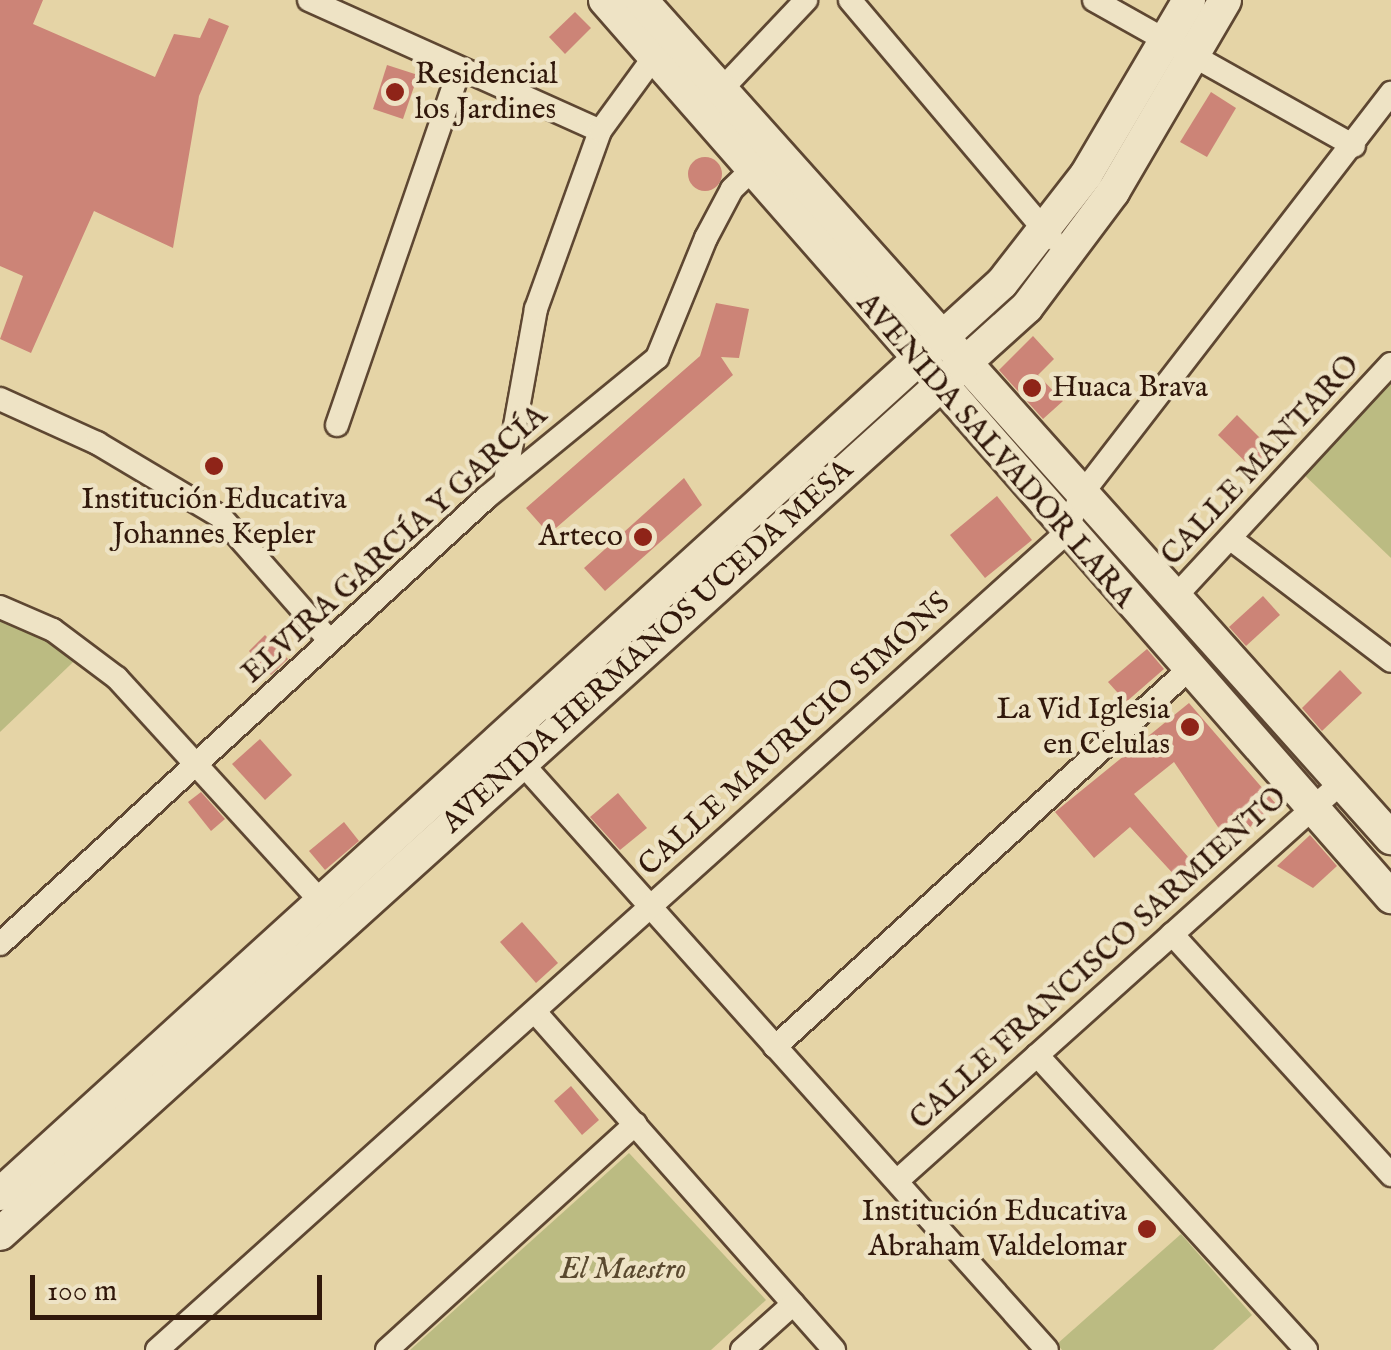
<!DOCTYPE html>
<meta charset="utf-8">
<style>
body{margin:0}
#map{position:relative;width:1391px;height:1350px;overflow:hidden;background:#e5d4a6;font-family:"IM FELL English",serif}
div>[style]{position:absolute}
.green>*{inset:0;background:#bbbb82}
.building>*{inset:0;background:#cc8477}
.round{border-radius:50%}
.roads{filter:drop-shadow(2px 0 #5e4732) drop-shadow(-2px 0 #5e4732) drop-shadow(0 2px #5e4732) drop-shadow(0 -2px #5e4732)}
.street>*{height:22px;margin:-11px;padding:0 11px;transform-origin:11px;border-radius:11px;background:#eee3c5}
.secondary>*{height:32px;margin:-16px;padding:0 16px;transform-origin:16px;border-radius:16px;background:#eee3c5}
.dots>*{width:28px;height:28px;translate:-50% -50%;box-sizing:border-box;border:5px solid #eee3c5;border-radius:50%}
span{translate:-50% -50%;white-space:nowrap;text-align:center;line-height:1.15;-webkit-text-stroke:9px #eee3c5;paint-order:stroke}
.poi-label{font-size:30px;color:#31180b}
.left{translate:0 -50%;text-align:left}
.right{translate:-100% -50%;text-align:right}
.street-label{font-size:30px;color:#31180b}
.park-label{font-size:30px;color:#5a492f;font-style:italic}
.scale{position:absolute;left:30px;top:1275px;width:292px;height:45px;box-sizing:border-box;border:5px solid #31180b;border-top:0;padding-left:12px;font-size:30px;line-height:35px;white-space:nowrap;color:#31180b;-webkit-text-stroke:8px #eee3c5;paint-order:stroke}
</style>
<div id="map">
<div class="green">
<i style="clip-path:polygon(1391px 364px,1391px 558px,1296px 467px)"></i>
<i style="clip-path:polygon(0 599px,92px 644px,0 732px)"></i>
<i style="clip-path:polygon(629px 1153px,766px 1300px,711px 1350px,410px 1350px)"></i>
<i style="clip-path:polygon(1181px 1234px,1252px 1315px,1213px 1350px,1062px 1350px,1057px 1344px)"></i>
</div>
<div class="building">
<i style="clip-path:polygon(0 0,43px 0,33px 24px,155px 77px,174px 34px,200px 38px,209px 18px,229px 26px,199px 96px,173px 248px,94px 211px,31px 353px,0 339px,23px 276px,0 266px)"></i>
<i style="clip-path:polygon(575px 12px,591px 28px,565px 54px,549px 37px)"></i>
<i style="clip-path:polygon(387px 65px,418px 75px,403px 119px,373px 109px)"></i>
<i style="clip-path:polygon(1211px 92px,1236px 108px,1207px 157px,1180px 142px)"></i>
<i class="round" style="left:688px;top:157px;width:34px;height:34px"></i>
<i style="clip-path:polygon(716px 303px,749px 309px,739px 358px,721px 357px,733px 375px,549px 534px,526px 508px,700px 356px)"></i>
<i style="clip-path:polygon(1033px 336px,1054px 359px,1038px 375px,1063px 401px,1043px 419px,999px 370px)"></i>
<i style="clip-path:polygon(1237px 415px,1277px 455px,1258px 474px,1218px 435px)"></i>
<i style="clip-path:polygon(684px 478px,702px 505px,605px 591px,584px 568px)"></i>
<i style="clip-path:polygon(997px 496px,1032px 540px,985px 578px,950px 535px)"></i>
<i style="clip-path:polygon(1263px 596px,1280px 615px,1246px 646px,1229px 627px)"></i>
<i style="clip-path:polygon(265px 635px,288px 659px,271px 675px,249px 651px)"></i>
<i style="clip-path:polygon(1147px 649px,1164px 669px,1126px 702px,1108px 682px)"></i>
<i style="clip-path:polygon(1340px 670px,1362px 693px,1322px 731px,1302px 708px)"></i>
<i style="clip-path:polygon(1189px 703px,1276px 804px,1250px 827px,1238px 814px,1220px 830px,1174px 762px,1134px 794px,1195px 865px,1179px 880px,1130px 827px,1094px 858px,1055px 812px)"></i>
<i style="clip-path:polygon(260px 739px,292px 775px,265px 800px,232px 764px)"></i>
<i style="clip-path:polygon(201px 792px,225px 819px,211px 831px,188px 802px)"></i>
<i style="clip-path:polygon(618px 793px,647px 828px,620px 850px,590px 817px)"></i>
<i style="clip-path:polygon(344px 822px,359px 841px,325px 870px,309px 851px)"></i>
<i style="clip-path:polygon(1310px 835px,1337px 866px,1313px 888px,1277px 866px)"></i>
<i style="clip-path:polygon(522px 922px,558px 963px,536px 983px,500px 942px)"></i>
<i style="clip-path:polygon(571px 1086px,599px 1120px,582px 1135px,554px 1101px)"></i>
</div>
<div class="roads">
<div class="street">
<i style="left:309px;top:0;width:319px;rotate:24.2deg"></i>
<i style="left:850px;top:0;width:312px;rotate:49.8deg"></i>
<i style="left:1094px;top:0;width:298px;rotate:29.3deg"></i>
<i style="left:721px;top:90px;width:124px;rotate:-46.6deg"></i>
<i style="left:0;top:399px;width:107px;rotate:24.4deg"></i>
<i style="left:97px;top:443px;width:144px;rotate:30.8deg"></i>
<i style="left:221px;top:517px;width:162px;rotate:48.7deg"></i>
<i style="left:337px;top:425px;width:374px;rotate:-71deg"></i>
<i style="left:505px;top:481px;width:175px;rotate:-79.8deg"></i>
<i style="left:536px;top:309px;width:189px;rotate:-70.2deg"></i>
<i style="left:600px;top:131px;width:92px;rotate:-53.9deg"></i>
<i style="left:1231px;top:539px;width:201px;rotate:37.3deg"></i>
<i style="left:1174px;top:598px;width:319px;rotate:-47.2deg"></i>
<i style="left:0;top:607px;width:58px;rotate:23.5deg"></i>
<i style="left:53px;top:630px;width:80px;rotate:36.9deg"></i>
<i style="left:117px;top:678px;width:314px;rotate:47.6deg"></i>
<i style="left:512px;top:752px;width:802px;rotate:48.18deg"></i>
<i style="left:1172px;top:934px;width:326px;rotate:47.7deg"></i>
<i style="left:0;top:944px;width:661px;rotate:-42.55deg"></i>
<i style="left:487px;top:497px;width:220px;rotate:-39.3deg"></i>
<i style="left:657px;top:358px;width:130px;rotate:-67.8deg"></i>
<i style="left:706px;top:238px;width:55px;rotate:-62deg"></i>
<i style="left:732px;top:189px;width:40px;rotate:-44deg"></i>
<i style="left:536px;top:1013px;width:450px;rotate:48.5deg"></i>
<i style="left:775px;top:1047px;width:559px;rotate:-42.39deg"></i>
<i style="left:1037px;top:1055px;width:399px;rotate:47.6deg"></i>
<i style="left:898px;top:1180px;width:595px;rotate:-41.87deg"></i>
<i style="left:157px;top:1350px;width:1221px;rotate:-41.95deg"></i>
<i style="left:1065px;top:534px;width:42px;rotate:-67.7deg"></i>
<i style="left:1081px;top:495px;width:508px;rotate:-52.36deg"></i>
<i style="left:387px;top:1350px;width:336px;rotate:-42.3deg"></i>
<i style="left:742px;top:1350px;width:69px;rotate:-42deg"></i>
</div>
<div class="secondary">
<i style="left:605px;top:0;width:1193px;rotate:48.77deg"></i>
<i style="left:641px;top:0;width:1125px;rotate:48.17deg"></i>
<i style="left:0;top:1194px;width:1354px;rotate:-42.28deg"></i>
<i style="left:1002px;top:283px;width:137px;rotate:-52.1deg"></i>
<i style="left:1086px;top:175px;width:203px;rotate:-59.5deg"></i>
<i style="left:0;top:1234px;width:1383px;rotate:-42.07deg"></i>
<i style="left:1027px;top:307px;width:144px;rotate:-53.2deg"></i>
<i style="left:1113px;top:192px;width:222px;rotate:-59.7deg"></i>
</div>
</div>
<div class="dots">
<i style="left:395px;top:92px;background:#8f2418"></i>
<i style="left:1032px;top:388px;background:#8f2418"></i>
<i style="left:214px;top:466px;background:#8f2418"></i>
<i style="left:643px;top:537px;background:#8f2418"></i>
<i style="left:1190px;top:727px;background:#8f2418"></i>
<i style="left:1147px;top:1229px;background:#8f2418"></i>
</div>
<div class="poi-label">
<span class="left" style="left:415px;top:92px">Residencial<br>los Jardines</span>
<span class="left" style="left:1052px;top:388px">Huaca Brava</span>
<span style="left:214px;top:517px">Institución Educativa<br>Johannes Kepler</span>
<span class="right" style="left:623px;top:537px">Arteco</span>
<span class="right" style="left:1170px;top:727px">La Vid Iglesia<br>en Celulas</span>
<span class="right" style="left:1127px;top:1229px">Institución Educativa<br>Abraham Valdelomar</span>
</div>
<div class="street-label">
<span style="left:995px;top:451px;rotate:49deg">AVENIDA SALVADOR LARA</span>
<span style="left:1261px;top:461px;rotate:-47deg">CALLE MANTARO</span>
<span style="left:395px;top:545px;rotate:-42deg">ELVIRA GARCÍA Y GARCÍA</span>
<span style="left:648px;top:647px;rotate:-42deg">AVENIDA HERMANOS UCEDA MESA</span>
<span style="left:795px;top:735px;rotate:-42deg">CALLE MAURICIO SIMONS</span>
<span style="left:1099px;top:959px;rotate:-42deg">CALLE FRANCISCO SARMIENTO</span>
</div>
<div class="park-label">
<span style="left:623px;top:1270px">El Maestro</span>
</div>
<div class="scale">100 m</div>
</div>
